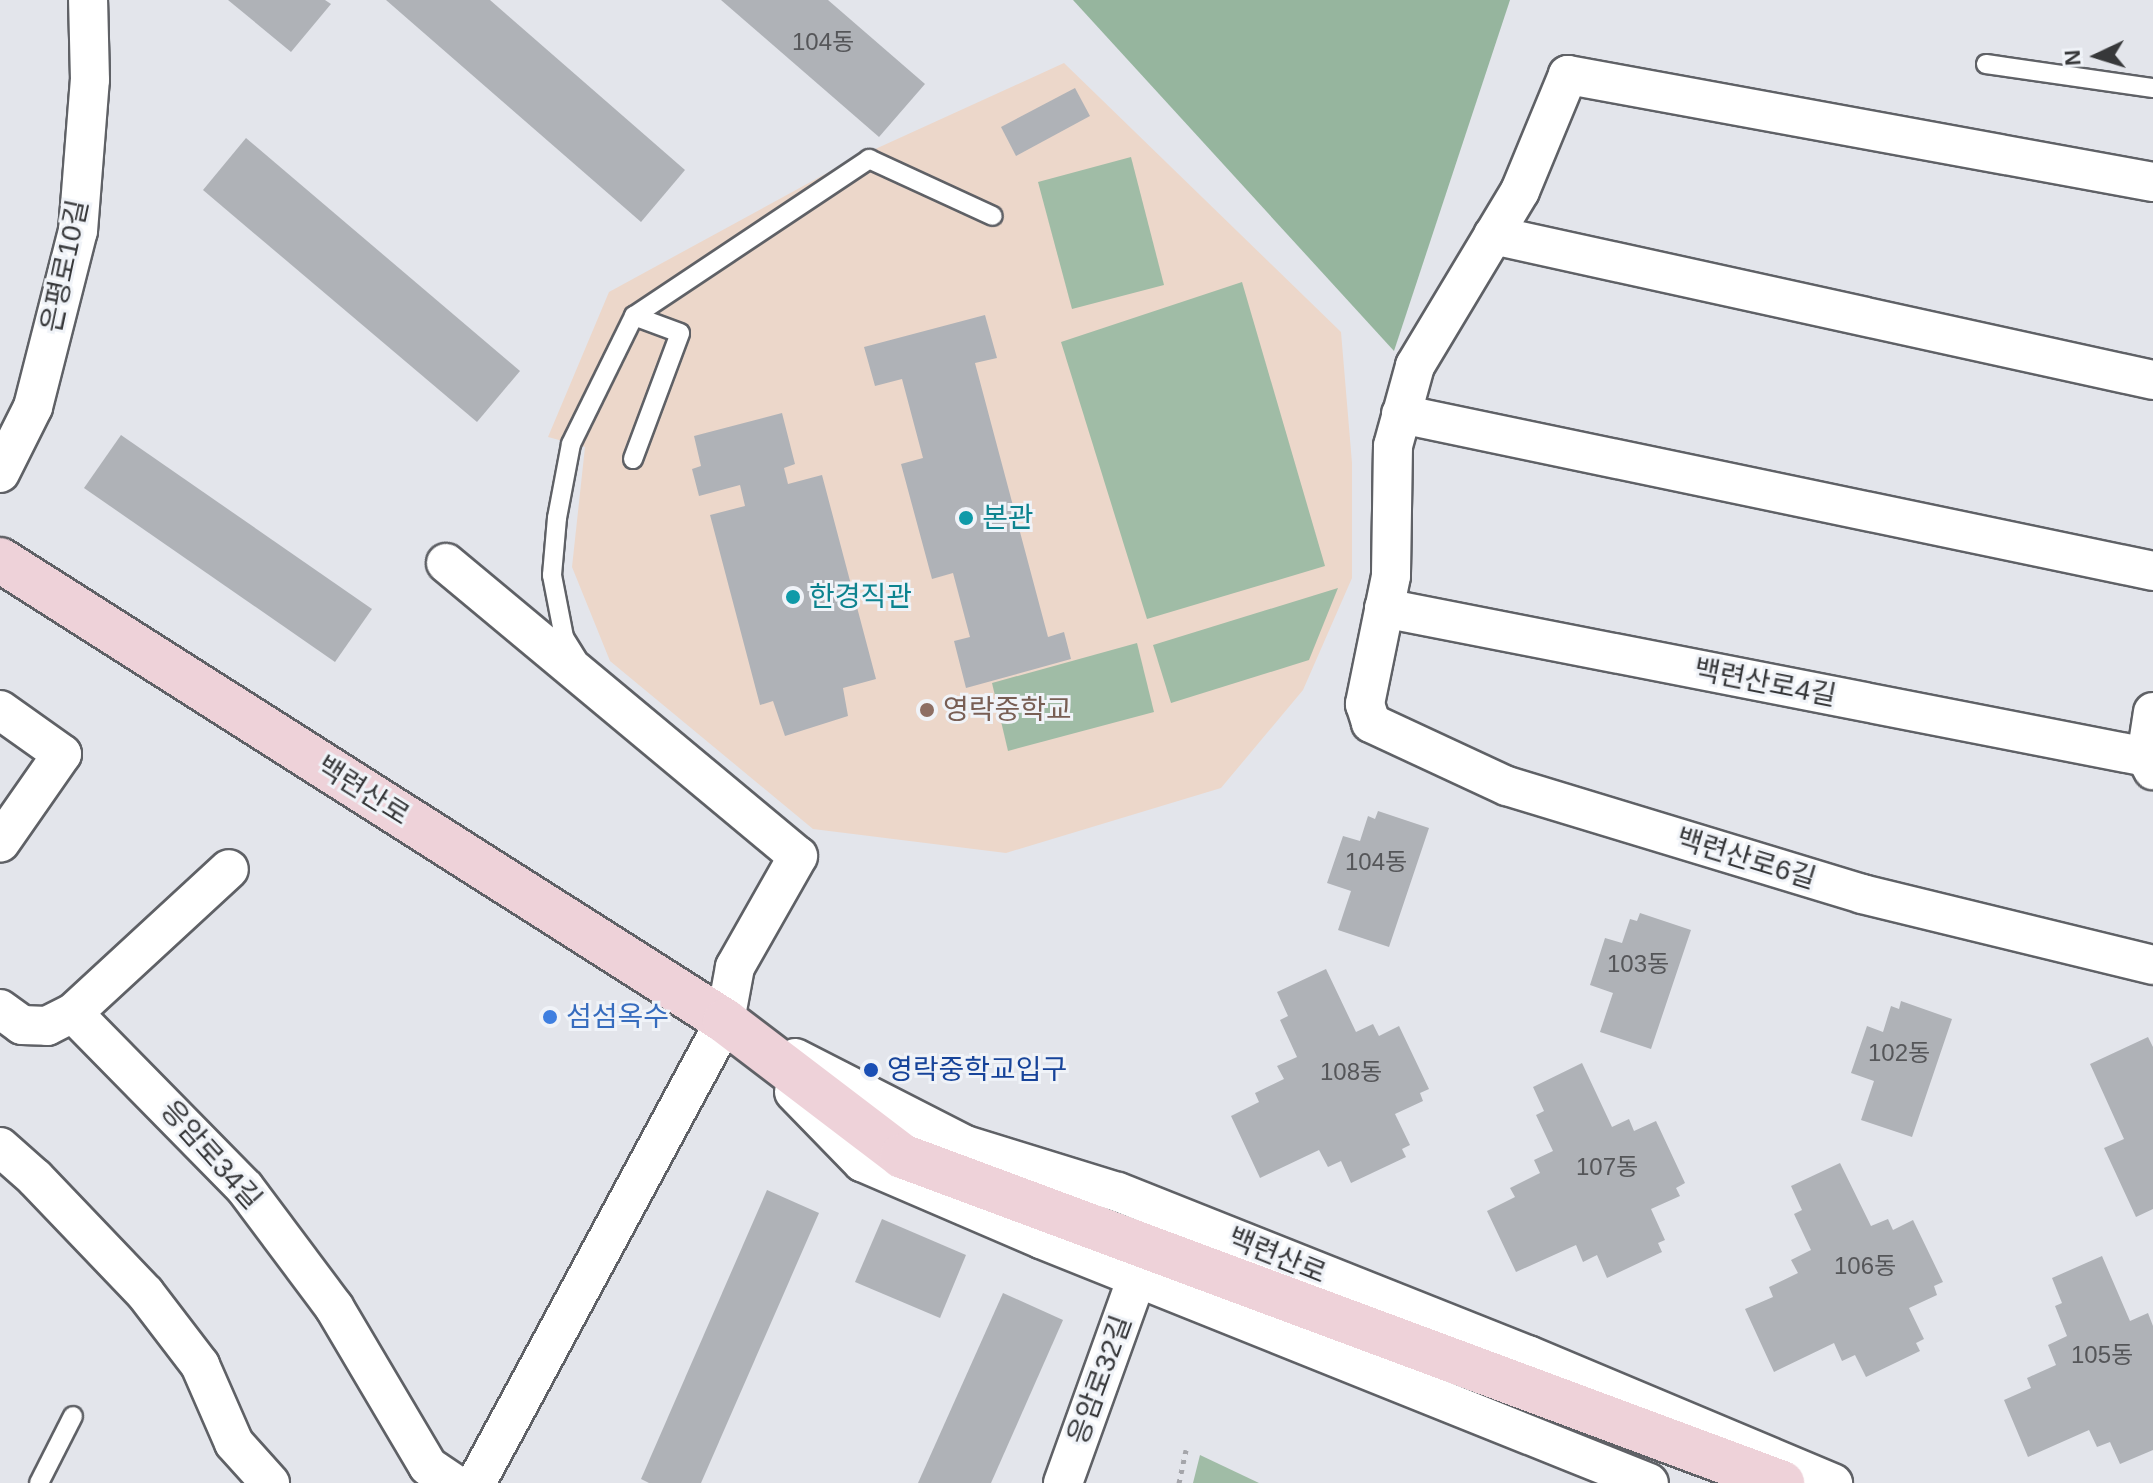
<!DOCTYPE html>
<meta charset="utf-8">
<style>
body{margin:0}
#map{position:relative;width:2153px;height:1483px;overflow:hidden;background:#e3e5eb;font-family:Helvetica,"Noto Sans KR",sans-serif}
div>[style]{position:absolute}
.education>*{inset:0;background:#ecd7ca}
.green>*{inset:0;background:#a0bca6}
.forest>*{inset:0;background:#96b59e}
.building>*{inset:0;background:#afb2b7}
.path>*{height:5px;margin-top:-2.5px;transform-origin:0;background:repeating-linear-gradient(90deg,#a4a5aa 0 4px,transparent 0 10px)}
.roads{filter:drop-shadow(2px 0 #5f6166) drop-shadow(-2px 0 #5f6166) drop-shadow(0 2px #5f6166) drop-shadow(0 -2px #5f6166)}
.service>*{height:18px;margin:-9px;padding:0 9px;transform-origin:9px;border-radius:9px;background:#fff}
.minor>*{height:38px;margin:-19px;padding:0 19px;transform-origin:19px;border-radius:19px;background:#fff}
.secondary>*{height:44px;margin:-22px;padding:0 22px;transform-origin:22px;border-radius:22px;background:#eed2d9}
.dots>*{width:22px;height:22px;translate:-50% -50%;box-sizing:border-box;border:4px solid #f0f3f8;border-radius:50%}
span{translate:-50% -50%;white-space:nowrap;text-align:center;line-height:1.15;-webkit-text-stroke:6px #f0f3f8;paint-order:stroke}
.number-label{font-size:24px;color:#555659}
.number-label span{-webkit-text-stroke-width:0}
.street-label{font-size:28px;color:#37383a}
.culture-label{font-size:28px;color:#0d838f}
.left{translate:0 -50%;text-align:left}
.education-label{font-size:28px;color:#785e54}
.shop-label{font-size:28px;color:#366cbe}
.transit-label{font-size:28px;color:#164399}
.north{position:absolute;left:2057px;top:16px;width:80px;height:80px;-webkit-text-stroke:6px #f0f3f8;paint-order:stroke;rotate:266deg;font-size:22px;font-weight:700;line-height:32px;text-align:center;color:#37383a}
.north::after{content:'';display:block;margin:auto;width:28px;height:36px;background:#37383a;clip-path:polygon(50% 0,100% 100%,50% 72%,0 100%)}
</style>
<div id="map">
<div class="education">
<i style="clip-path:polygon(1064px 63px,1341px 332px,1352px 463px,1352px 578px,1303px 690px,1221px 788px,1006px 853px,813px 829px,610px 661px,572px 567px,585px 447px,548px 437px,609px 292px,849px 161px)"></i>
</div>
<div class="green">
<i style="clip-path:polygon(1131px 157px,1164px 285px,1072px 309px,1038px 182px)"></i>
<i style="clip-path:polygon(1242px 282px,1325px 566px,1147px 619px,1061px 342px)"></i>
<i style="clip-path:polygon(1338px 588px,1309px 660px,1171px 703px,1153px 645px)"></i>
<i style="clip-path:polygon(1137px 643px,1154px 712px,1008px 751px,992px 683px)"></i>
<i style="clip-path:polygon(1200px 1455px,1259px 1483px,1193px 1483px)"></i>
</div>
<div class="forest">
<i style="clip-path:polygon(1073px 0,1510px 0,1394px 351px)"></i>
</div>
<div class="building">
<i style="clip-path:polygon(228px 0,325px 0,331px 4px,291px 52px)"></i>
<i style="clip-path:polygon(386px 0,490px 0,685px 170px,641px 222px)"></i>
<i style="clip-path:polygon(721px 0,828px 0,925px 84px,879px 137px)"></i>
<i style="clip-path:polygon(1075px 88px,1090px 116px,1016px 156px,1001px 127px)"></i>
<i style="clip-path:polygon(246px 138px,520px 371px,477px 422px,203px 190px)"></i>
<i style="clip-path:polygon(985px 315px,997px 358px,975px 363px,1048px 637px,1064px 632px,1071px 659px,966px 688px,954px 641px,970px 637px,953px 573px,932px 579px,901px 464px,923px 458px,902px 379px,875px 386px,864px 347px)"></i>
<i style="clip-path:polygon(782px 413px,795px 464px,784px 468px,788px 484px,822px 475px,876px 679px,843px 688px,848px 716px,785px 736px,773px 701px,760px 705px,710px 515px,745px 506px,740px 485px,699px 496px,692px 469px,701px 466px,694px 436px)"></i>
<i style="clip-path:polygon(121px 435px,372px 609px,335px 662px,84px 488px)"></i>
<i style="clip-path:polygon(1378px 811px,1429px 828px,1389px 947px,1338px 930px,1351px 891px,1327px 883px,1343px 836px,1360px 841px,1368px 816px,1375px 819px)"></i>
<i style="clip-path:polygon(1640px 913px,1691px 930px,1651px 1049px,1600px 1032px,1613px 993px,1590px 985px,1605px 938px,1622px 943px,1630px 919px,1637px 921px)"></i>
<i style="clip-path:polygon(1326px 969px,1356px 1032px,1373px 1024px,1379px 1036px,1399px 1026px,1429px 1089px,1420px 1093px,1423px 1101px,1395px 1114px,1410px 1145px,1402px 1149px,1406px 1157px,1351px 1183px,1341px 1161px,1328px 1167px,1319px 1150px,1260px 1178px,1231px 1116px,1259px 1102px,1255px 1093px,1284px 1079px,1277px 1066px,1297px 1057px,1280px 1020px,1288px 1016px,1277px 992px)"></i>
<i style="clip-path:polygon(1901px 1001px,1952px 1019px,1912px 1137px,1861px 1120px,1874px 1081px,1851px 1073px,1867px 1026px,1883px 1032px,1891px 1006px,1899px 1009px)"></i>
<i style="clip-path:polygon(2148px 1037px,2153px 1047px,2153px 1209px,2136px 1217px,2104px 1148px,2124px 1139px,2090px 1064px)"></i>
<i style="clip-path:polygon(1582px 1063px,1612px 1127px,1629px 1119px,1634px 1131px,1656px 1121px,1685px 1183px,1676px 1188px,1680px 1196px,1651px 1209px,1665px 1240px,1658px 1243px,1662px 1252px,1607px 1278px,1597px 1255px,1583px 1262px,1576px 1245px,1516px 1272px,1487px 1211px,1515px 1197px,1510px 1188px,1540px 1173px,1534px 1160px,1553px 1151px,1536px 1115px,1544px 1111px,1533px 1087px)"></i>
<i style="clip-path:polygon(1840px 1163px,1871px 1226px,1888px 1219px,1893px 1230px,1913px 1220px,1943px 1282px,1934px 1286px,1937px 1295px,1909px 1308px,1924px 1339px,1916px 1343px,1920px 1351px,1866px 1377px,1855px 1355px,1842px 1361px,1834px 1343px,1774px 1372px,1745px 1309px,1773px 1297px,1769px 1287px,1798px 1273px,1791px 1260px,1811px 1250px,1794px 1214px,1802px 1210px,1791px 1186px)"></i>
<i style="clip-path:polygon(767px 1190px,819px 1213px,701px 1483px,649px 1483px,641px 1479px)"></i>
<i style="clip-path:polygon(882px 1219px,966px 1255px,940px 1318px,855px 1282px)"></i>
<i style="clip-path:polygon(2102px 1256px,2130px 1321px,2148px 1313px,2153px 1326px,2153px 1450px,2120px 1464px,2110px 1442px,2097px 1447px,2089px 1430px,2028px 1457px,2004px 1400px,2031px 1388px,2027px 1378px,2056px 1365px,2048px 1345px,2067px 1336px,2055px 1306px,2062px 1303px,2052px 1278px)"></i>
<i style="clip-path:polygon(1003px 1293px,1063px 1320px,991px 1483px,918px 1483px)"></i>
</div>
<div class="path">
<i style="left:1179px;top:1483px;width:34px;rotate:-78deg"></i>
</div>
<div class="roads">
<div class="service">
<i style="left:1986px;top:64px;width:169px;rotate:8.2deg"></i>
<i style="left:633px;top:459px;width:134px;rotate:-69.5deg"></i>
<i style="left:680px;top:333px;width:49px;rotate:-159.7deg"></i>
<i style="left:577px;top:658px;width:25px;rotate:-122deg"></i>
<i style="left:564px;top:637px;width:63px;rotate:-101deg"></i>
<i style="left:552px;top:575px;width:57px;rotate:-85deg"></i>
<i style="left:557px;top:518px;width:75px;rotate:-79.3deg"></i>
<i style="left:571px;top:444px;width:143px;rotate:-63.8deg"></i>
<i style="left:634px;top:316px;width:283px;rotate:-33.7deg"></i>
<i style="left:869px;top:159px;width:136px;rotate:24.7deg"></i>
<i style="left:39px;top:1483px;width:75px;rotate:-63.1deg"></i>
</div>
<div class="minor">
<i style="left:2153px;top:182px;width:595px;rotate:-169.63deg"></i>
<i style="left:1568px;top:75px;width:126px;rotate:112.5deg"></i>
<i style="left:1520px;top:191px;width:204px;rotate:121deg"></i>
<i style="left:1415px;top:366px;width:83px;rotate:105.4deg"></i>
<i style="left:1393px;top:446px;width:130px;rotate:90.9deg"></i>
<i style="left:1391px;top:576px;width:131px;rotate:101.5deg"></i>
<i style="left:1365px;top:704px;width:20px;rotate:72deg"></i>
<i style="left:1371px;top:723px;width:150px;rotate:24.9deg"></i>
<i style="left:1507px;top:786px;width:371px;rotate:16.9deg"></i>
<i style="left:1862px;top:894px;width:300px;rotate:13.7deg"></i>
<i style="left:1493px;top:235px;width:676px;rotate:12.39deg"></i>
<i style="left:1401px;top:414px;width:768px;rotate:11.79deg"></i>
<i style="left:0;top:473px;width:74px;rotate:-63.4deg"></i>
<i style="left:33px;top:407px;width:182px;rotate:-75.7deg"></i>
<i style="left:78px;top:231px;width:151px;rotate:-85.5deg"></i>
<i style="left:90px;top:80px;width:80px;rotate:-91.4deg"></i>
<i style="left:446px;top:563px;width:458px;rotate:39.8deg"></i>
<i style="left:798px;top:856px;width:128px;rotate:119.6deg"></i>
<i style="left:735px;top:967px;width:55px;rotate:100.5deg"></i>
<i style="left:725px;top:1021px;width:525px;rotate:118.32deg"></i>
<i style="left:1384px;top:608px;width:776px;rotate:11.06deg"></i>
<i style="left:0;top:710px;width:76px;rotate:35.4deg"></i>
<i style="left:62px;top:754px;width:108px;rotate:124.9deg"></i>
<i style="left:2153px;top:712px;width:46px;rotate:98.8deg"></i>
<i style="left:2146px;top:757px;width:15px;rotate:62deg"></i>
<i style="left:0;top:1009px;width:27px;rotate:36deg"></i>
<i style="left:22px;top:1025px;width:25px;rotate:2deg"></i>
<i style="left:47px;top:1026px;width:29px;rotate:-27deg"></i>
<i style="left:73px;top:1013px;width:212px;rotate:-42.7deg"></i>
<i style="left:73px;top:1013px;width:245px;rotate:45.5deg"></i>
<i style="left:245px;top:1188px;width:149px;rotate:53.2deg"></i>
<i style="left:334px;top:1307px;width:185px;rotate:59.4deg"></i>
<i style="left:428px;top:1466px;width:30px;rotate:34deg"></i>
<i style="left:795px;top:1058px;width:191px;rotate:27.1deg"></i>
<i style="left:965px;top:1145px;width:160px;rotate:17.1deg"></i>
<i style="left:1118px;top:1192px;width:441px;rotate:21.7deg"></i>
<i style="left:1528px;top:1355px;width:331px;rotate:22.8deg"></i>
<i style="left:794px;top:1092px;width:98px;rotate:45.8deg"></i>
<i style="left:862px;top:1162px;width:195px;rotate:23.3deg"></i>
<i style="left:1041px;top:1239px;width:655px;rotate:21.87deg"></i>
<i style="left:0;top:1147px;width:47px;rotate:41.5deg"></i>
<i style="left:35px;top:1178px;width:159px;rotate:46.3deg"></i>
<i style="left:145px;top:1293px;width:91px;rotate:52.6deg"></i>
<i style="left:200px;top:1365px;width:85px;rotate:66.4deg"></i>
<i style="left:234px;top:1443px;width:54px;rotate:48deg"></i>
<i style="left:1063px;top:1483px;width:219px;rotate:-70.2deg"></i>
</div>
<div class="secondary">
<i style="left:0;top:560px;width:859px;rotate:32.45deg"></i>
<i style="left:725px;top:1021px;width:223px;rotate:37.3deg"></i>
<i style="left:902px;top:1156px;width:939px;rotate:20.38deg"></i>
</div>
</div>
<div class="dots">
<i style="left:966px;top:518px;background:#0f9aa8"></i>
<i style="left:793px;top:597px;background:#0f9aa8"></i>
<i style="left:927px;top:710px;background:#8d6e63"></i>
<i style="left:550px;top:1017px;background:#3f7fe0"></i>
<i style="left:871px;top:1070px;background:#1a4fb4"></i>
</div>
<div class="number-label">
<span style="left:823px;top:42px">104동</span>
<span style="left:1376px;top:862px">104동</span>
<span style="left:1638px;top:964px">103동</span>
<span style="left:1899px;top:1053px">102동</span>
<span style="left:1351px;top:1072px">108동</span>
<span style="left:1607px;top:1167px">107동</span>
<span style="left:1865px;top:1266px">106동</span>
<span style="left:2102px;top:1355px">105동</span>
</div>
<div class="street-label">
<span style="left:65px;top:266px;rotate:-78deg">은평로10길</span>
<span style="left:1765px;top:683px;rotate:11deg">백련산로4길</span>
<span style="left:363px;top:791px;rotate:32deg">백련산로</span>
<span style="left:1746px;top:859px;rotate:17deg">백련산로6길</span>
<span style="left:211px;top:1155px;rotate:48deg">응암로34길</span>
<span style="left:1277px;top:1256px;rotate:22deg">백련산로</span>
<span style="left:1100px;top:1380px;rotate:-70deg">응암로32길</span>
</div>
<div class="culture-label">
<span class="left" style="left:982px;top:518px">본관</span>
<span class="left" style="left:809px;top:597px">한경직관</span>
</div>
<div class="education-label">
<span class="left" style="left:943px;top:710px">영락중학교</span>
</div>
<div class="shop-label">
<span class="left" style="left:566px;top:1017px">섬섬옥수</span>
</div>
<div class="transit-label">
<span class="left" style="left:887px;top:1070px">영락중학교입구</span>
</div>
<div class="north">N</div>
</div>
